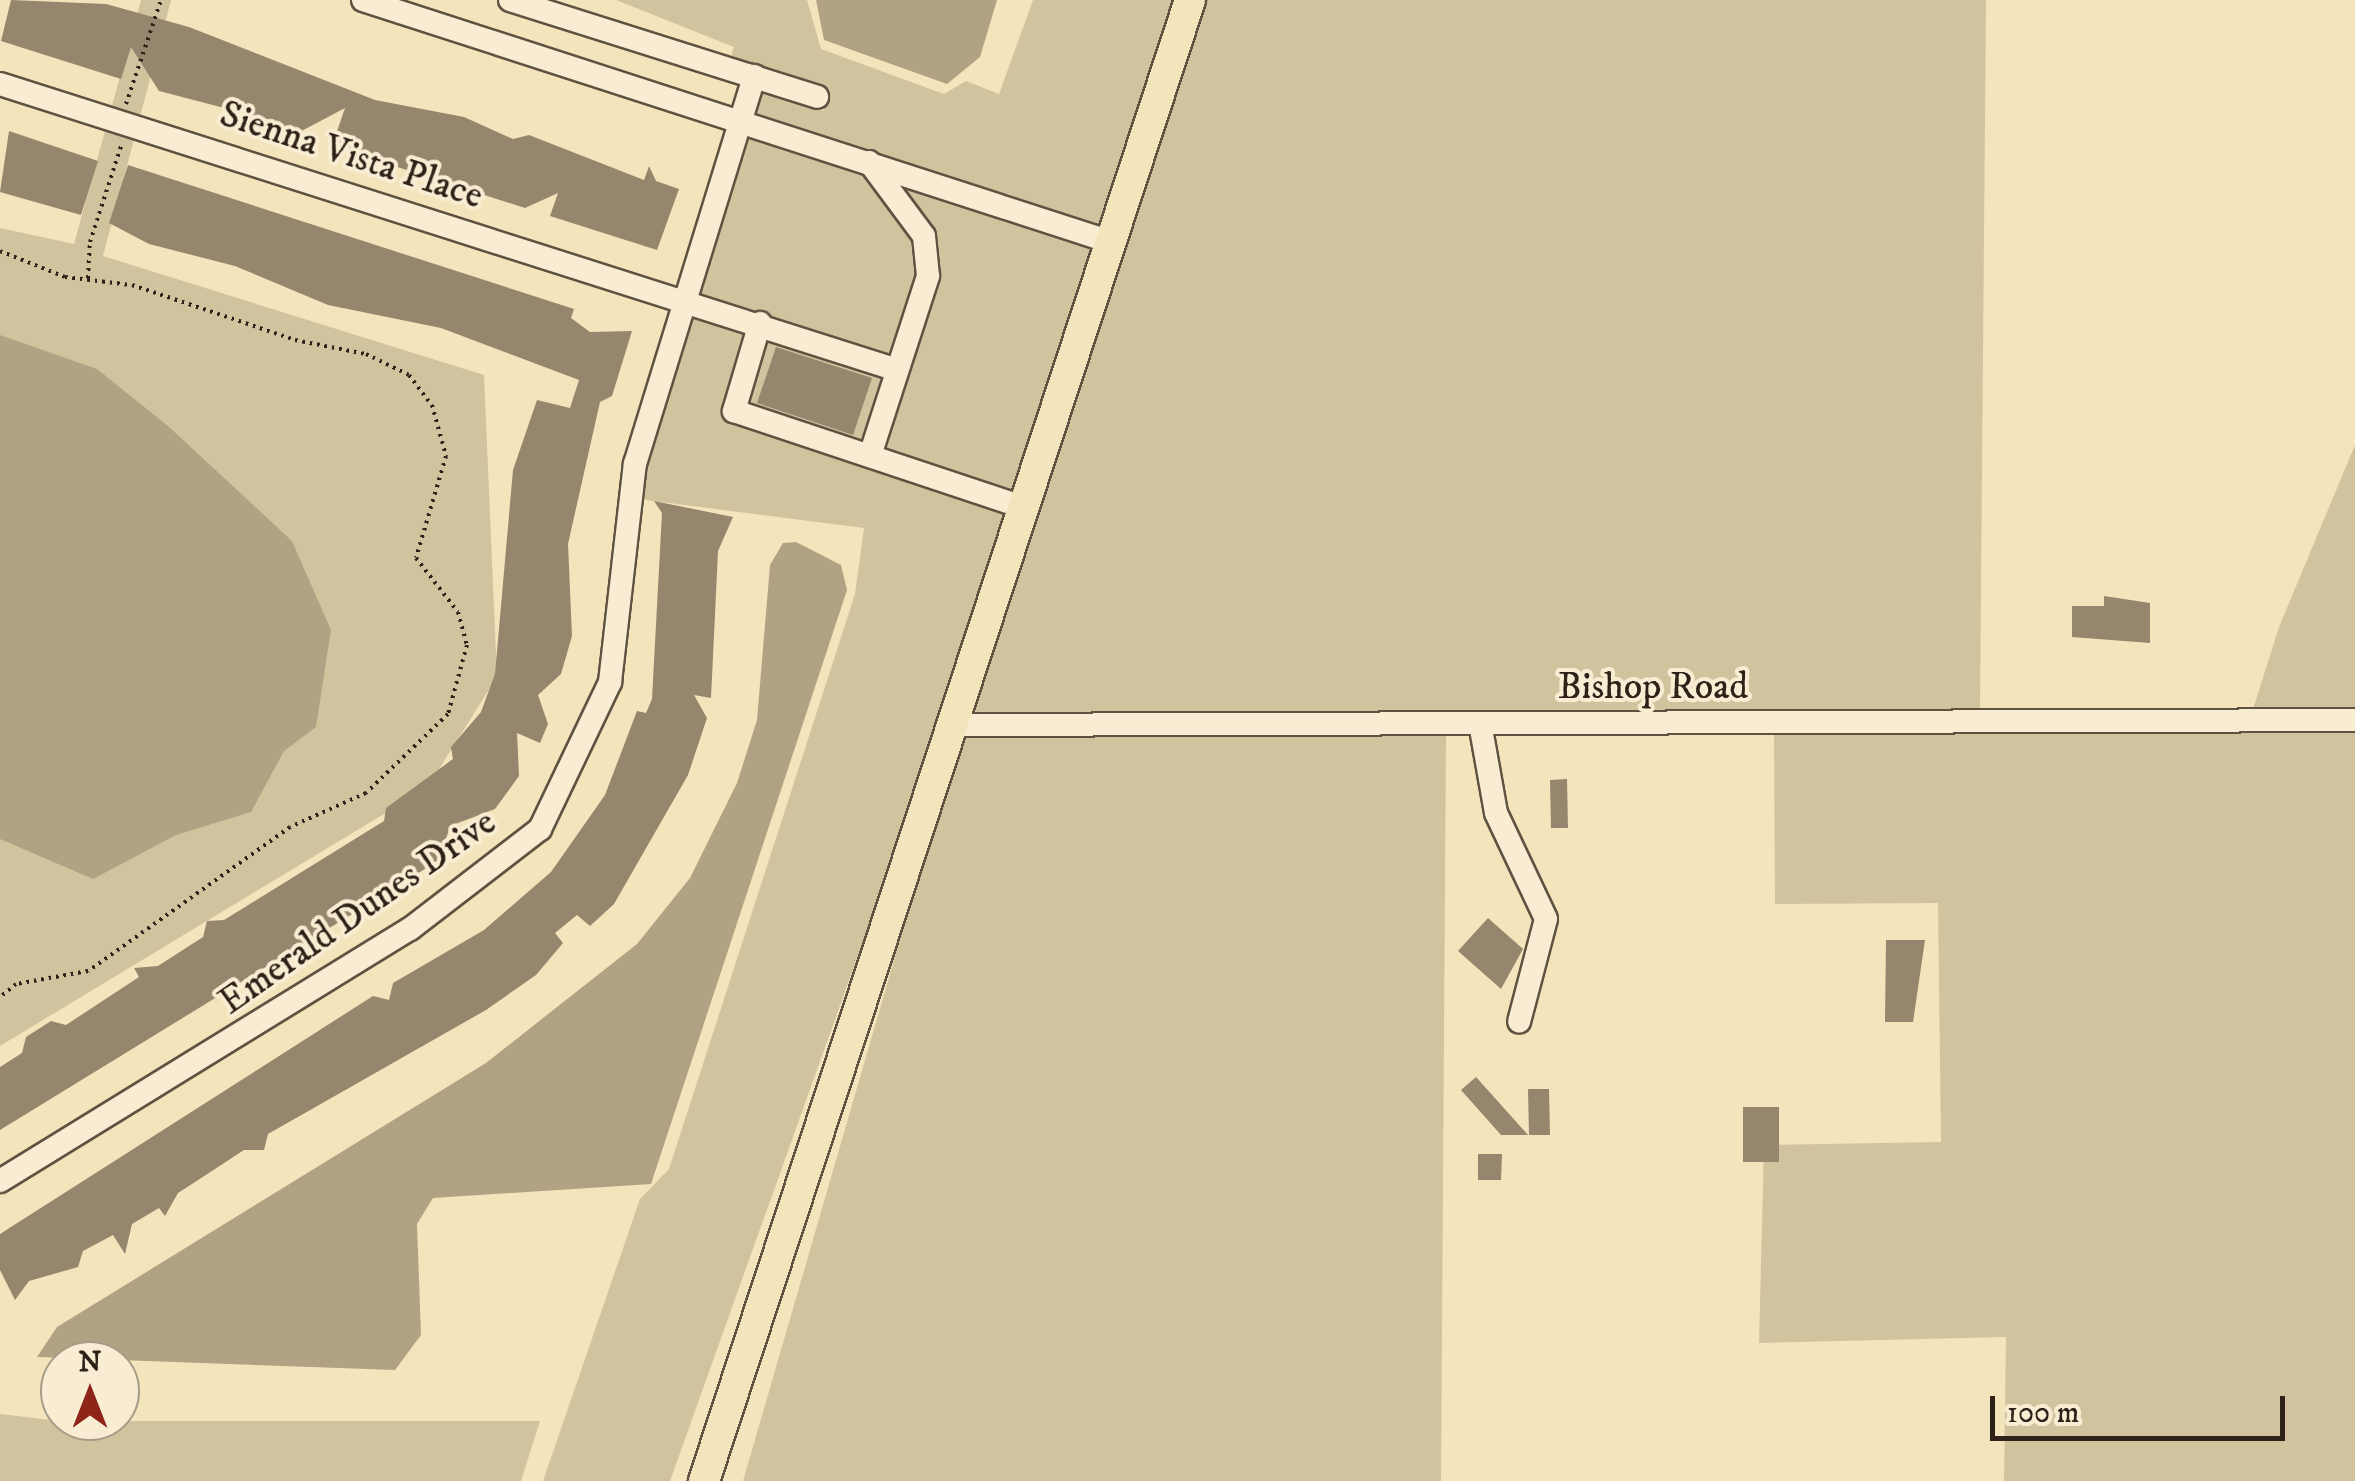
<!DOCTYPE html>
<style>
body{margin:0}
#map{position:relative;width:2355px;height:1481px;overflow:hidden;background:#f4e4bb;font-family:"IM FELL DW Pica",serif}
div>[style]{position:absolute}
.green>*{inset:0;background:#d2c39f}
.water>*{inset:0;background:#b1a284}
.building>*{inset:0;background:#95866d}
.path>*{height:4px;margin-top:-2px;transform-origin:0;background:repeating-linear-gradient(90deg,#2e2118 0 2.5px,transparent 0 7.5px)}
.roads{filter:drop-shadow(2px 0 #605241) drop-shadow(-2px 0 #605241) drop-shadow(0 2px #605241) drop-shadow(0 -2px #605241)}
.minor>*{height:22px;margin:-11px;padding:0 11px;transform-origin:11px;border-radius:11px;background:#f8edd3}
.major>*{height:30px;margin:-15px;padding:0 15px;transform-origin:15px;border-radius:15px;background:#f4e4bb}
span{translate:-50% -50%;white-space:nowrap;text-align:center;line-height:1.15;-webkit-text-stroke:8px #f8edd3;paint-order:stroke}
.street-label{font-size:38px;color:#2e2118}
.north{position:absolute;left:40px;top:1341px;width:100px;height:100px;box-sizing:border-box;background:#f8edd3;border:2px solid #a79b88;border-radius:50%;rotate:0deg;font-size:28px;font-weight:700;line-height:40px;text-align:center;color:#2e2118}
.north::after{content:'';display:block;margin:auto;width:35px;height:45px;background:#8f2418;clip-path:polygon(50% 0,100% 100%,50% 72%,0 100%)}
.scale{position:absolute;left:1990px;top:1396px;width:295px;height:45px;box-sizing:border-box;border:5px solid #2e2118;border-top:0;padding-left:12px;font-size:30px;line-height:35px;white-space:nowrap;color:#2e2118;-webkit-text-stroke:8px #f8edd3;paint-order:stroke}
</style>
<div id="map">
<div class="green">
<i style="clip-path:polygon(141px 0,171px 0,103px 256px,484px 375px,497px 677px,427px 788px,0 1046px,0 228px,74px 244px)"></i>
<i style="clip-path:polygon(616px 0,807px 0,821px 49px,944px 94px,966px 81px,999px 94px,1033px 0,1179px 0,941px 723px,670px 1481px,543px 1481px,640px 1199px,669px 1169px,855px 594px,864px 528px,638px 499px,761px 90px,823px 111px,830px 90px,731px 57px,734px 47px)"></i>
<i style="clip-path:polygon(1201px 0,1986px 0,1980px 710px,966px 713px)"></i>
<i style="clip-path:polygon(2355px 445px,2355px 709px,2253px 709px,2279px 627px)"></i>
<i style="clip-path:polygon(2355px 732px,2355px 1481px,2004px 1481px,2006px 1337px,1759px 1343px,1764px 1145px,1941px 1142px,1938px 903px,1775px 904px,1774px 734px)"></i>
<i style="clip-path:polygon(1446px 735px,1441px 1481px,743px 1481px,959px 736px)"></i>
<i style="clip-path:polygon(0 1414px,60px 1421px,540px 1421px,521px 1481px,0 1481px)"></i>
</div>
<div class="water">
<i style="clip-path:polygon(816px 0,997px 0,980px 57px,947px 84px,824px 40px)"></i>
<i style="clip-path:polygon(0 335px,97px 369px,168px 426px,292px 541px,331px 630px,316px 727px,284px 751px,251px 812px,176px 835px,93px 879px,0 839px)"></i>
<i style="clip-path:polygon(796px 542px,841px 565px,847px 590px,651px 1184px,433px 1198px,417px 1224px,421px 1335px,395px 1370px,37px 1357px,57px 1327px,486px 1063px,637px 944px,690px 878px,737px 783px,757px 720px,770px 565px,783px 543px)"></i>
</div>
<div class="building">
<i style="clip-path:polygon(11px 0,106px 4px,189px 27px,375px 100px,464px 117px,513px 139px,529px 135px,644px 180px,649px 166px,656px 181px,679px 189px,657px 250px,550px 216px,558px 193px,525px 208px,332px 146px,345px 108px,294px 135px,276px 129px,278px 122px,159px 91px,131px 47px,121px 79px,1px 41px)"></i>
<i style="clip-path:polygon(9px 131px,98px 161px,81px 215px,0 192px)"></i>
<i style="clip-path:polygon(128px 165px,574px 309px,571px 318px,590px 332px,632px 331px,612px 396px,600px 402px,568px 544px,572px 636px,561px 674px,538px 695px,548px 724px,540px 743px,517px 733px,519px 776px,495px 809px,450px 826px,440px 859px,411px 878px,0 1130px,0 1067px,22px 1053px,26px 1037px,51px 1021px,66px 1025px,139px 977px,134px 968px,158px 966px,203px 937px,207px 921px,224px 920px,384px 821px,386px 808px,453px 759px,451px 747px,481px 712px,495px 674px,513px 470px,537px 400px,570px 408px,579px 380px,441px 328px,328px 305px,235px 266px,149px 244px,109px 223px)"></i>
<i style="clip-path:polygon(776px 347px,872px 378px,853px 435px,757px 403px)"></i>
<i style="clip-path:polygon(654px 501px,733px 517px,718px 551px,711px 698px,694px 695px,707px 718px,688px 775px,614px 904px,590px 926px,577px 915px,555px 933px,563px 943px,536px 975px,486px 1010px,268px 1134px,264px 1150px,244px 1150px,215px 1169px,178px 1193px,165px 1216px,159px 1208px,132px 1224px,125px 1254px,113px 1235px,83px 1251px,78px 1267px,29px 1281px,15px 1300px,0 1270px,0 1234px,373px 996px,389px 1000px,393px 983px,484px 930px,551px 872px,605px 795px,637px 711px,646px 713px,652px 699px,662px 513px)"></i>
<i style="clip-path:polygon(2104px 596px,2150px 603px,2150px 643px,2072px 637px,2072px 606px,2104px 606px)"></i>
<i style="clip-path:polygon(1567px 779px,1568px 828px,1551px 828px,1550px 780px)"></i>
<i style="clip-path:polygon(1488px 918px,1523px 949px,1501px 989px,1458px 951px)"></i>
<i style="clip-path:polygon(1886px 940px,1925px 940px,1913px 1022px,1885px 1022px)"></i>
<i style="clip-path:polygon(1476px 1077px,1528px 1135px,1501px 1135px,1461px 1090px)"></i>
<i style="clip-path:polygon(1528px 1089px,1549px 1089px,1550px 1135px,1529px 1135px)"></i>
<i style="clip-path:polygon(1743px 1107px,1779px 1107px,1779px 1162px,1743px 1162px)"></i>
<i style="clip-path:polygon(1478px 1154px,1502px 1154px,1501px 1180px,1478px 1180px)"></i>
</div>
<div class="path">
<i style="left:126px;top:104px;width:110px;rotate:-71.4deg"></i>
<i style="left:0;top:251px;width:70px;rotate:21.8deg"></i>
<i style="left:65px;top:277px;width:67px;rotate:6.8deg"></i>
<i style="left:132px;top:285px;width:172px;rotate:18.6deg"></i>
<i style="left:295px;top:340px;width:72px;rotate:11.2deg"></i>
<i style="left:366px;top:354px;width:48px;rotate:26deg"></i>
<i style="left:409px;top:375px;width:38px;rotate:53deg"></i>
<i style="left:432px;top:405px;width:53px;rotate:74.6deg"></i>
<i style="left:446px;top:456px;width:106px;rotate:106.4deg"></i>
<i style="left:416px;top:558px;width:68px;rotate:52.1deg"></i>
<i style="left:458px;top:612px;width:34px;rotate:75deg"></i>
<i style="left:467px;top:645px;width:72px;rotate:105.4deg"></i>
<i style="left:448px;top:714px;width:114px;rotate:136.1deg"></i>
<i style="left:366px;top:793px;width:83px;rotate:155.9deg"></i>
<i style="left:290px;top:827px;width:248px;rotate:144.5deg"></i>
<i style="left:88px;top:971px;width:73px;rotate:169.8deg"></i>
<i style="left:16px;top:984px;width:21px;rotate:141deg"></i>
<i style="left:88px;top:278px;width:36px;rotate:-87deg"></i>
<i style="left:90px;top:242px;width:104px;rotate:-72.1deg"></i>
</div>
<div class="roads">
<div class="minor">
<i style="left:363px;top:0;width:786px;rotate:17.93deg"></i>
<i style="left:510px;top:0;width:322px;rotate:17.5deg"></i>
<i style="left:0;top:84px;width:941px;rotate:17.68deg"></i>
<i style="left:869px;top:162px;width:92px;rotate:53.4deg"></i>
<i style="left:924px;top:236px;width:40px;rotate:84.3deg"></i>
<i style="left:928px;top:276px;width:189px;rotate:107.9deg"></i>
<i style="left:760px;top:323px;width:92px;rotate:106.5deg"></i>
<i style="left:734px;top:411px;width:305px;rotate:18.4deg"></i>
<i style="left:1480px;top:723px;width:91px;rotate:79.9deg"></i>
<i style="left:1496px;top:813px;width:117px;rotate:64.7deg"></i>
<i style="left:1546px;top:919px;width:106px;rotate:104.7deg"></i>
<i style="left:952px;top:725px;width:1403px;rotate:-0.2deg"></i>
<i style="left:0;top:1181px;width:481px;rotate:-31.6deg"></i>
<i style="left:410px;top:929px;width:164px;rotate:-37.6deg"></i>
<i style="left:540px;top:829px;width:163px;rotate:-64.5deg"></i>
<i style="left:610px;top:682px;width:219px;rotate:-83.5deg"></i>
<i style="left:635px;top:464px;width:406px;rotate:-72.9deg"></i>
</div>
<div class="major">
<i style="left:704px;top:1481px;width:1559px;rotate:-71.83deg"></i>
</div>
</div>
<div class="street-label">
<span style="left:351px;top:156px;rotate:18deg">Sienna Vista Place</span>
<span style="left:1653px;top:688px">Bishop Road</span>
<span style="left:358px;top:913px;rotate:-35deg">Emerald Dunes Drive</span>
</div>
<div class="north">N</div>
<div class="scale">100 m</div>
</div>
